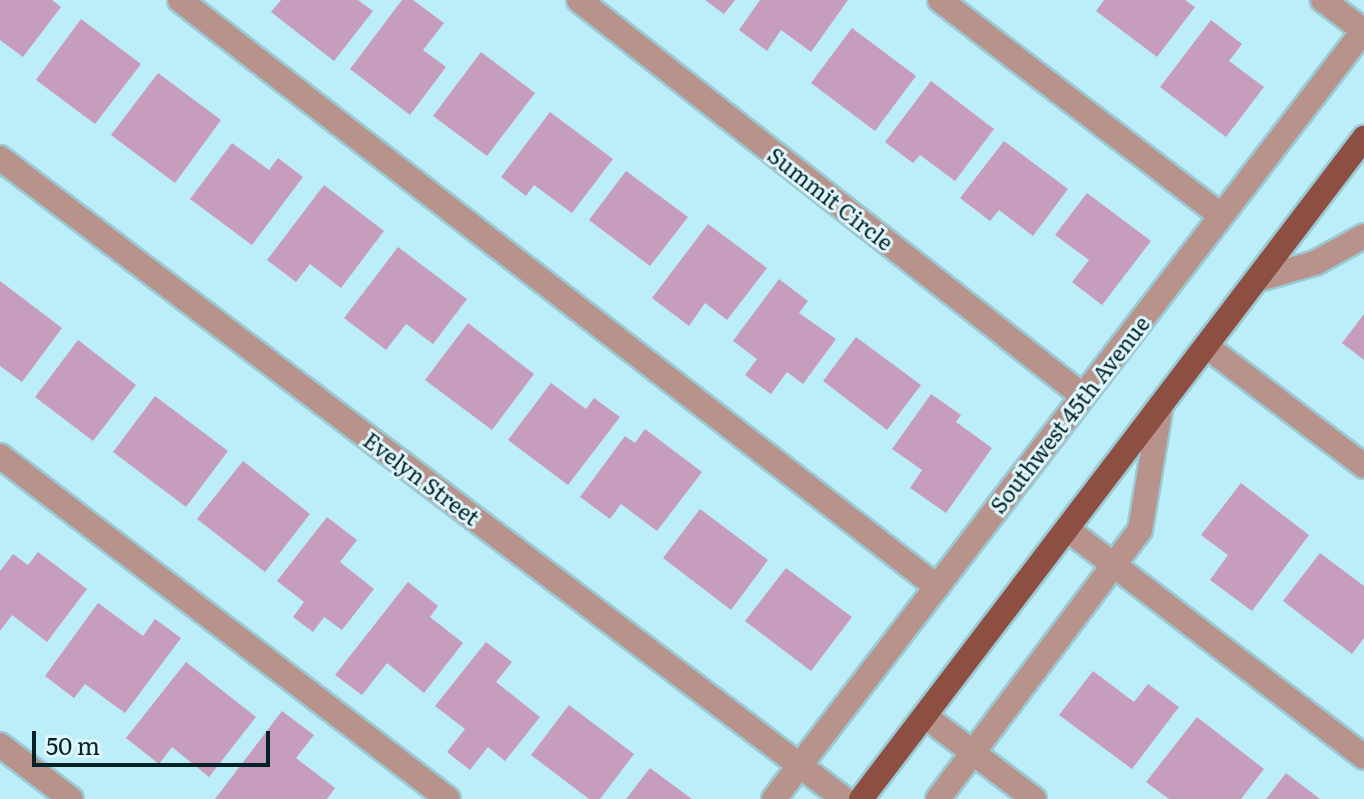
<!DOCTYPE html>
<style>
body{margin:0}
#map{position:relative;width:1364px;height:799px;overflow:hidden;background:#bceefa;font-family:Literata,serif}
div>[style]{position:absolute}
.building>*{inset:0;background:#c79dbe}
.roads{filter:drop-shadow(2px 0 #9bc9d4) drop-shadow(-2px 0 #9bc9d4) drop-shadow(0 2px #9bc9d4) drop-shadow(0 -2px #9bc9d4)}
.minor>*{height:24px;margin:-12px;padding:0 12px;transform-origin:12px;border-radius:12px;background:#b7938b}
.major>*{height:24px;margin:-12px;padding:0 12px;transform-origin:12px;border-radius:12px;background:#8c4f41}
span{translate:-50% -50%;white-space:nowrap;text-align:center;line-height:1.15;-webkit-text-stroke:6px #def7fc;paint-order:stroke}
.street-label{font-size:22px;color:#072227}
.scale{position:absolute;left:32px;top:731px;width:238px;height:36px;box-sizing:border-box;border:4px solid #072227;border-top:0;padding-left:10px;font-size:24px;line-height:28px;white-space:nowrap;color:#072227;-webkit-text-stroke:6px #def7fc;paint-order:stroke}
</style>
<div id="map">
<div class="building">
<i style="clip-path:polygon(0 0,52px 0,61px 7px,23px 57px,0 40px)"></i>
<i style="clip-path:polygon(281px 0,358px 0,373px 11px,334px 61px,271px 12px)"></i>
<i style="clip-path:polygon(402px 0,413px 0,444px 23px,423px 50px,446px 67px,410px 115px,350px 69px)"></i>
<i style="clip-path:polygon(705px 0,735px 0,724px 14px)"></i>
<i style="clip-path:polygon(760px 0,848px 0,811px 52px,781px 30px,767px 51px,739px 30px)"></i>
<i style="clip-path:polygon(1104px 0,1185px 0,1195px 7px,1157px 57px,1096px 11px)"></i>
<i style="clip-path:polygon(81px 19px,141px 64px,95px 124px,36px 80px)"></i>
<i style="clip-path:polygon(1211px 20px,1242px 44px,1229px 61px,1264px 87px,1226px 137px,1160px 87px)"></i>
<i style="clip-path:polygon(852px 28px,916px 76px,875px 131px,811px 83px)"></i>
<i style="clip-path:polygon(481px 52px,535px 93px,487px 156px,433px 116px)"></i>
<i style="clip-path:polygon(158px 73px,221px 120px,175px 183px,111px 135px)"></i>
<i style="clip-path:polygon(931px 81px,994px 129px,955px 181px,920px 155px,913px 163px,885px 142px)"></i>
<i style="clip-path:polygon(550px 112px,613px 159px,572px 213px,534px 185px,526px 196px,501px 177px)"></i>
<i style="clip-path:polygon(1004px 141px,1068px 189px,1033px 236px,999px 210px,990px 221px,960px 198px)"></i>
<i style="clip-path:polygon(232px 143px,269px 170px,278px 158px,303px 177px,252px 245px,190px 199px)"></i>
<i style="clip-path:polygon(626px 171px,688px 217px,650px 266px,589px 220px)"></i>
<i style="clip-path:polygon(324px 185px,384px 231px,341px 288px,310px 264px,296px 282px,267px 260px)"></i>
<i style="clip-path:polygon(1087px 193px,1151px 241px,1102px 305px,1072px 282px,1089px 260px,1055px 235px)"></i>
<i style="clip-path:polygon(708px 224px,767px 268px,727px 320px,705px 303px,689px 326px,652px 298px)"></i>
<i style="clip-path:polygon(398px 247px,467px 299px,433px 344px,406px 324px,386px 350px,344px 318px)"></i>
<i style="clip-path:polygon(779px 279px,808px 301px,799px 313px,836px 339px,803px 384px,787px 372px,771px 394px,745px 375px,757px 359px,733px 341px)"></i>
<i style="clip-path:polygon(0 281px,62px 328px,22px 382px,0 366px)"></i>
<i style="clip-path:polygon(1364px 314px,1364px 360px,1342px 343px)"></i>
<i style="clip-path:polygon(468px 323px,534px 374px,492px 430px,425px 380px)"></i>
<i style="clip-path:polygon(856px 337px,921px 385px,887px 430px,823px 381px)"></i>
<i style="clip-path:polygon(78px 340px,136px 385px,93px 441px,35px 397px)"></i>
<i style="clip-path:polygon(551px 383px,586px 409px,594px 398px,620px 417px,568px 485px,508px 440px)"></i>
<i style="clip-path:polygon(931px 394px,961px 415px,956px 422px,992px 448px,946px 513px,910px 488px,922px 470px,892px 449px)"></i>
<i style="clip-path:polygon(155px 396px,228px 451px,186px 507px,113px 452px)"></i>
<i style="clip-path:polygon(645px 429px,702px 472px,657px 531px,621px 504px,610px 519px,580px 497px,625px 436px,635px 443px)"></i>
<i style="clip-path:polygon(243px 461px,310px 514px,265px 572px,197px 519px)"></i>
<i style="clip-path:polygon(1241px 483px,1309px 535px,1252px 611px,1210px 580px,1228px 555px,1201px 535px)"></i>
<i style="clip-path:polygon(700px 509px,768px 560px,731px 610px,663px 558px)"></i>
<i style="clip-path:polygon(327px 517px,357px 540px,340px 562px,374px 589px,342px 630px,324px 617px,313px 632px,293px 617px,304px 602px,277px 581px)"></i>
<i style="clip-path:polygon(38px 552px,87px 589px,47px 642px,12px 615px,0 631px,0 571px,13px 554px,28px 565px)"></i>
<i style="clip-path:polygon(1320px 553px,1364px 586px,1364px 638px,1352px 654px,1283px 601px)"></i>
<i style="clip-path:polygon(786px 568px,852px 617px,811px 671px,745px 621px)"></i>
<i style="clip-path:polygon(408px 582px,438px 606px,430px 617px,463px 643px,424px 693px,387px 663px,362px 695px,335px 675px)"></i>
<i style="clip-path:polygon(98px 603px,143px 636px,155px 619px,181px 638px,125px 713px,85px 684px,74px 698px,45px 676px)"></i>
<i style="clip-path:polygon(486px 642px,512px 662px,496px 682px,540px 717px,505px 761px,488px 747px,470px 770px,447px 752px,465px 729px,435px 706px)"></i>
<i style="clip-path:polygon(186px 662px,256px 717px,209px 777px,172px 747px,159px 764px,126px 738px)"></i>
<i style="clip-path:polygon(1093px 671px,1134px 702px,1148px 684px,1179px 707px,1132px 769px,1059px 715px)"></i>
<i style="clip-path:polygon(569px 705px,634px 754px,600px 799px,589px 799px,531px 755px)"></i>
<i style="clip-path:polygon(282px 711px,314px 735px,296px 758px,335px 788px,327px 799px,215px 799px)"></i>
<i style="clip-path:polygon(1197px 717px,1264px 769px,1241px 799px,1169px 799px,1146px 782px)"></i>
<i style="clip-path:polygon(650px 768px,692px 799px,626px 799px)"></i>
<i style="clip-path:polygon(1286px 773px,1320px 799px,1266px 799px)"></i>
</div>
<div class="roads">
<div class="minor">
<i style="left:180px;top:0;width:958px;rotate:37.79deg"></i>
<i style="left:579px;top:0;width:641px;rotate:38.16deg"></i>
<i style="left:940px;top:0;width:354px;rotate:37.5deg"></i>
<i style="left:1323px;top:0;width:51px;rotate:37.1deg"></i>
<i style="left:0;top:158px;width:1060px;rotate:37.22deg"></i>
<i style="left:1256px;top:280px;width:61px;rotate:-16.1deg"></i>
<i style="left:1315px;top:263px;width:56px;rotate:-28.9deg"></i>
<i style="left:1206px;top:346px;width:198px;rotate:37.2deg"></i>
<i style="left:0;top:456px;width:564px;rotate:37.44deg"></i>
<i style="left:1067px;top:529px;width:374px;rotate:37.5deg"></i>
<i style="left:925px;top:716px;width:137px;rotate:37.3deg"></i>
<i style="left:0;top:745px;width:89px;rotate:37.3deg"></i>
<i style="left:774px;top:799px;width:969px;rotate:-52.5deg"></i>
<i style="left:938px;top:799px;width:336px;rotate:-53.1deg"></i>
<i style="left:1140px;top:530px;width:127px;rotate:-80.5deg"></i>
</div>
<div class="major">
<i style="left:861px;top:799px;width:831px;rotate:-52.73deg"></i>
</div>
</div>
<div class="street-label">
<span style="left:831px;top:198px;rotate:38deg">Summit Circle</span>
<span style="left:1069px;top:414px;rotate:-52deg">Southwest 45th Avenue</span>
<span style="left:422px;top:478px;rotate:37deg">Evelyn Street</span>
</div>
<div class="scale">50 m</div>
</div>
